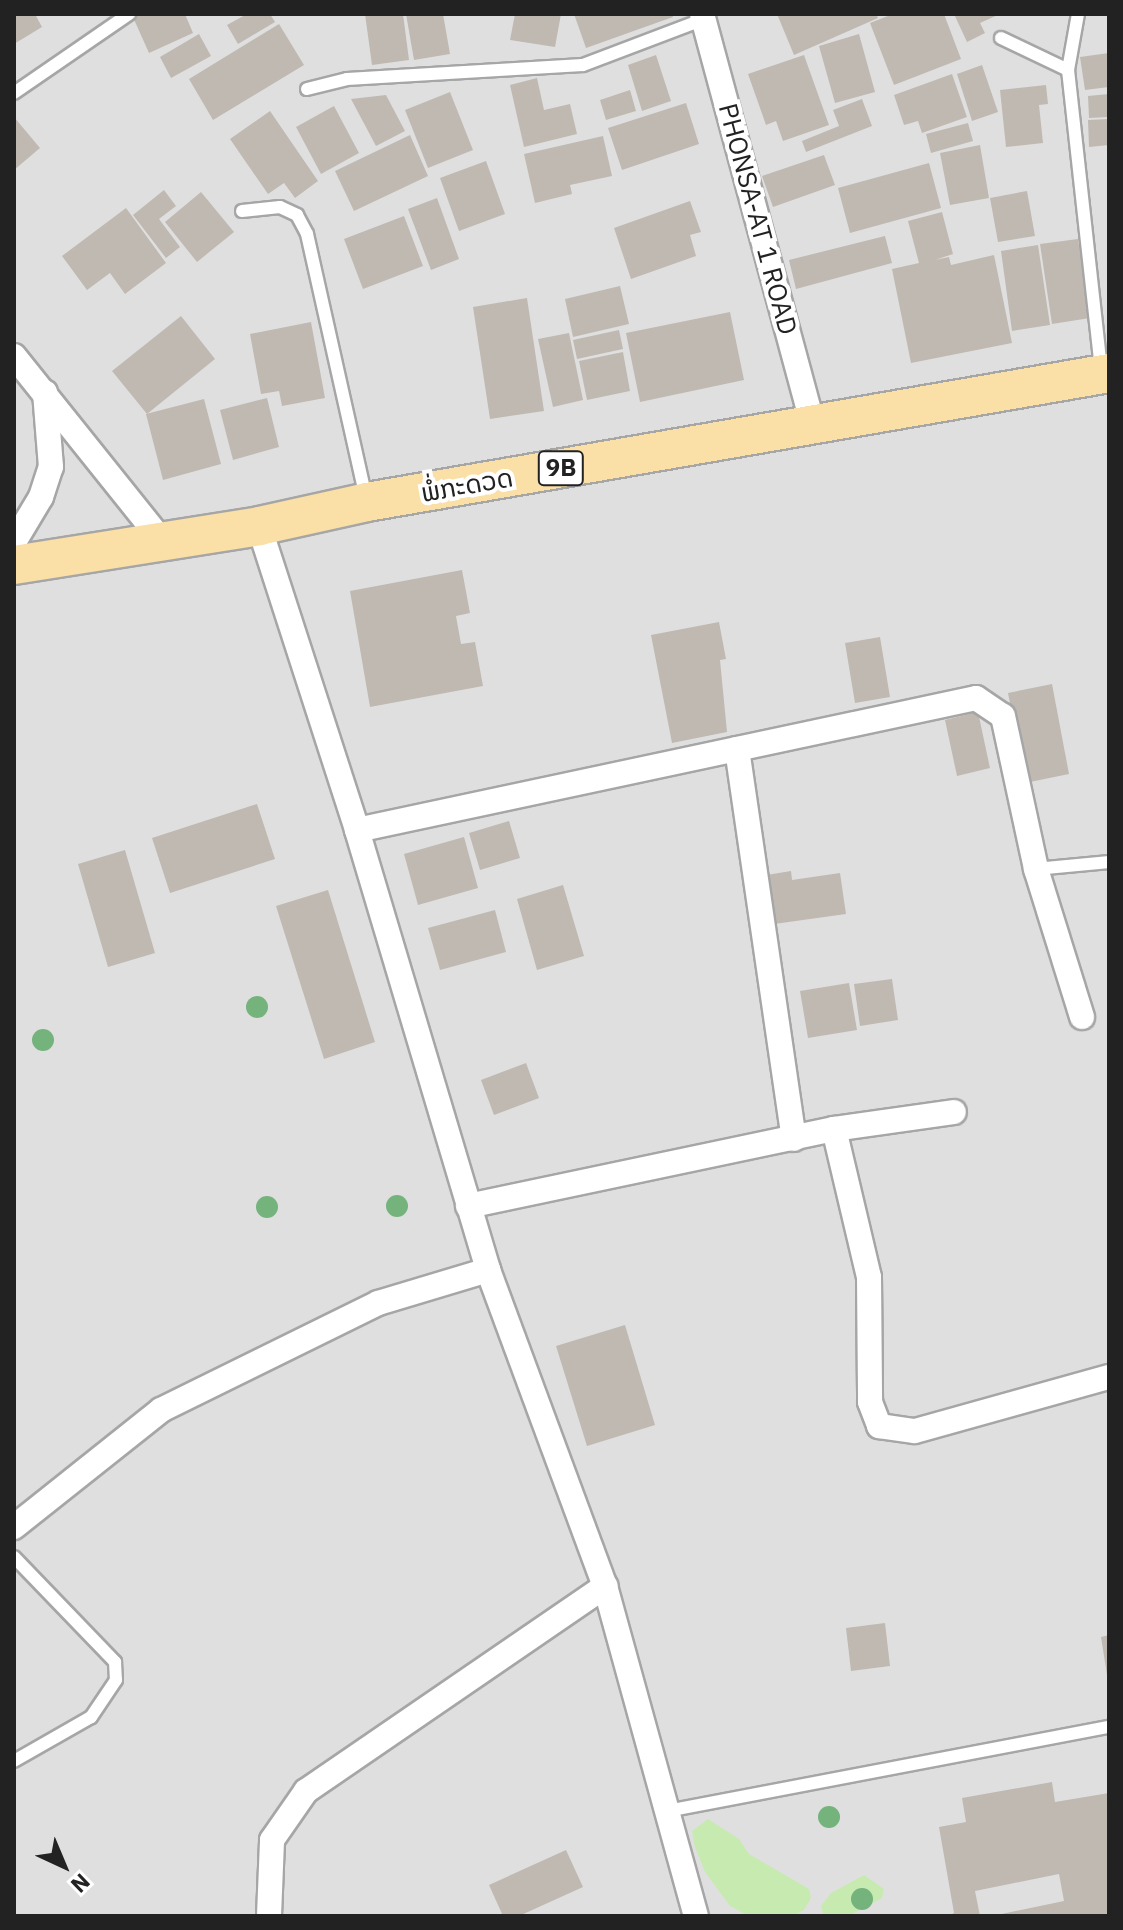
<!DOCTYPE html>
<meta charset="utf-8">
<style>
body{margin:0}
#map{position:relative;width:1123px;height:1930px;overflow:hidden;background:#f2f0e9;font-family:"IBM Plex Sans","Noto Sans Lao",sans-serif}
div>[style]{position:absolute}
.residential>*{inset:0;background:#e0dfdf}
.grass>*{inset:0;background:#c7eab1}
.building>*{inset:0;background:#bfb9b2}
.roads{filter:drop-shadow(2px 0 #a6a6a6) drop-shadow(-2px 0 #a6a6a6) drop-shadow(0 2px #a6a6a6) drop-shadow(0 -2px #a6a6a6)}
.service>*{height:12px;margin:-6px;padding:0 6px;transform-origin:6px;border-radius:6px;background:#fff}
.minor>*{height:24px;margin:-12px;padding:0 12px;transform-origin:12px;border-radius:12px;background:#fff}
.primary>*{height:38px;margin:-19px;padding:0 19px;transform-origin:19px;border-radius:19px;background:#fadfa6}
.trees>*{width:22px;height:22px;margin:-11px;border-radius:50%;background:#75b37d}
span{translate:-50% -50%;white-space:nowrap;text-align:center;line-height:1.15;-webkit-text-stroke:8px #fff;paint-order:stroke}
.shield-label span{padding:2px 6px;background:#fff;border:2px solid;border-radius:6px;-webkit-text-stroke-width:0}
.shield-label{font-size:24px;color:#222;font-weight:700}
.street-label{font-size:26px;color:#222}
.frame{position:absolute;inset:0;border:16px solid #222;pointer-events:none}
.north{position:absolute;left:24px;top:1826px;width:80px;height:80px;-webkit-text-stroke:6px #fff;paint-order:stroke;rotate:136deg;font-size:22px;font-weight:700;line-height:32px;text-align:center;color:#222}
.north::after{content:'';display:block;margin:auto;width:28px;height:36px;background:#222;clip-path:polygon(50% 0,100% 100%,50% 72%,0 100%)}
</style>
<div id="map">
<div class="residential">
<i style="clip-path:polygon(14px 14px,1109px 14px,1109px 1916px,14px 1916px)"></i>
</div>
<div class="grass">
<i style="clip-path:polygon(708px 1819px,739px 1839px,749px 1854px,809px 1889px,811px 1898px,804px 1910px,792px 1916px,749px 1916px,730px 1906px,705px 1872px,695px 1847px,692px 1831px)"></i>
<i style="clip-path:polygon(864px 1875px,884px 1889px,882px 1898px,850px 1915px,823px 1914px,821px 1906px,831px 1893px)"></i>
</div>
<div class="building">
<i style="clip-path:polygon(14px 14px,35px 14px,42px 27px,14px 44px)"></i>
<i style="clip-path:polygon(185px 14px,193px 33px,149px 53px,132px 15px)"></i>
<i style="clip-path:polygon(247px 14px,270px 14px,275px 22px,238px 44px,227px 25px)"></i>
<i style="clip-path:polygon(365px 14px,403px 14px,409px 60px,372px 65px)"></i>
<i style="clip-path:polygon(406px 14px,443px 14px,450px 54px,414px 60px)"></i>
<i style="clip-path:polygon(515px 14px,561px 14px,555px 47px,510px 40px)"></i>
<i style="clip-path:polygon(574px 14px,672px 14px,673px 17px,586px 48px)"></i>
<i style="clip-path:polygon(777px 14px,876px 14px,878px 18px,794px 55px)"></i>
<i style="clip-path:polygon(893px 14px,944px 14px,961px 59px,894px 85px,870px 23px)"></i>
<i style="clip-path:polygon(954px 14px,1000px 14px,980px 23px,985px 33px,967px 42px)"></i>
<i style="clip-path:polygon(279px 24px,304px 65px,213px 120px,189px 79px)"></i>
<i style="clip-path:polygon(199px 34px,211px 56px,171px 78px,160px 57px)"></i>
<i style="clip-path:polygon(859px 34px,875px 92px,835px 103px,819px 46px)"></i>
<i style="clip-path:polygon(1109px 53px,1109px 87px,1085px 90px,1080px 57px)"></i>
<i style="clip-path:polygon(656px 55px,671px 101px,642px 111px,628px 65px)"></i>
<i style="clip-path:polygon(804px 55px,829px 125px,783px 141px,776px 121px,766px 125px,748px 74px)"></i>
<i style="clip-path:polygon(982px 65px,998px 112px,972px 121px,957px 74px)"></i>
<i style="clip-path:polygon(952px 74px,967px 117px,922px 133px,918px 121px,904px 125px,894px 95px)"></i>
<i style="clip-path:polygon(537px 78px,544px 110px,570px 104px,577px 134px,524px 147px,510px 85px)"></i>
<i style="clip-path:polygon(1046px 85px,1048px 104px,1039px 105px,1043px 143px,1006px 147px,1000px 90px)"></i>
<i style="clip-path:polygon(630px 90px,636px 111px,606px 120px,600px 100px)"></i>
<i style="clip-path:polygon(450px 92px,473px 150px,428px 168px,405px 110px)"></i>
<i style="clip-path:polygon(1109px 94px,1109px 117px,1089px 118px,1088px 96px)"></i>
<i style="clip-path:polygon(386px 95px,405px 131px,376px 146px,351px 99px)"></i>
<i style="clip-path:polygon(862px 99px,872px 126px,806px 152px,802px 141px,839px 126px,833px 110px)"></i>
<i style="clip-path:polygon(686px 103px,699px 144px,622px 170px,608px 128px)"></i>
<i style="clip-path:polygon(334px 106px,359px 153px,321px 174px,296px 127px)"></i>
<i style="clip-path:polygon(270px 111px,318px 181px,295px 198px,284px 183px,268px 194px,230px 139px)"></i>
<i style="clip-path:polygon(14px 117px,40px 148px,14px 170px)"></i>
<i style="clip-path:polygon(1109px 119px,1109px 145px,1089px 147px,1088px 120px)"></i>
<i style="clip-path:polygon(968px 123px,973px 141px,931px 153px,926px 134px)"></i>
<i style="clip-path:polygon(410px 135px,428px 176px,354px 211px,335px 171px)"></i>
<i style="clip-path:polygon(603px 136px,612px 176px,570px 185px,572px 194px,535px 203px,524px 154px)"></i>
<i style="clip-path:polygon(980px 145px,989px 198px,950px 205px,940px 153px)"></i>
<i style="clip-path:polygon(824px 155px,835px 185px,773px 207px,762px 176px)"></i>
<i style="clip-path:polygon(486px 161px,505px 214px,459px 231px,440px 178px)"></i>
<i style="clip-path:polygon(929px 163px,941px 208px,850px 233px,838px 188px)"></i>
<i style="clip-path:polygon(164px 190px,176px 206px,159px 219px,180px 247px,166px 258px,133px 215px)"></i>
<i style="clip-path:polygon(1027px 191px,1035px 236px,998px 242px,990px 198px)"></i>
<i style="clip-path:polygon(201px 192px,234px 232px,197px 262px,165px 222px)"></i>
<i style="clip-path:polygon(437px 198px,459px 259px,431px 270px,408px 209px)"></i>
<i style="clip-path:polygon(690px 201px,701px 232px,690px 235px,696px 256px,631px 279px,614px 228px)"></i>
<i style="clip-path:polygon(126px 208px,166px 263px,125px 294px,110px 273px,87px 290px,62px 256px)"></i>
<i style="clip-path:polygon(942px 212px,953px 254px,935px 260px,949px 257px,951px 265px,994px 255px,1012px 343px,911px 363px,892px 269px,919px 263px,908px 221px)"></i>
<i style="clip-path:polygon(404px 216px,423px 266px,363px 289px,344px 239px)"></i>
<i style="clip-path:polygon(885px 236px,892px 263px,796px 289px,789px 260px)"></i>
<i style="clip-path:polygon(1078px 239px,1090px 318px,1052px 324px,1040px 244px)"></i>
<i style="clip-path:polygon(1038px 245px,1050px 325px,1012px 331px,1001px 251px)"></i>
<i style="clip-path:polygon(620px 286px,629px 324px,573px 337px,565px 299px)"></i>
<i style="clip-path:polygon(527px 298px,544px 411px,490px 419px,473px 307px)"></i>
<i style="clip-path:polygon(730px 312px,744px 380px,640px 402px,626px 333px)"></i>
<i style="clip-path:polygon(181px 316px,215px 359px,147px 414px,112px 371px)"></i>
<i style="clip-path:polygon(311px 322px,325px 398px,282px 406px,279px 391px,261px 394px,250px 334px)"></i>
<i style="clip-path:polygon(619px 330px,623px 349px,577px 359px,573px 340px)"></i>
<i style="clip-path:polygon(569px 333px,583px 400px,553px 407px,538px 339px)"></i>
<i style="clip-path:polygon(623px 352px,630px 391px,587px 400px,579px 361px)"></i>
<i style="clip-path:polygon(267px 398px,279px 447px,233px 460px,220px 410px)"></i>
<i style="clip-path:polygon(204px 399px,221px 464px,163px 480px,146px 414px)"></i>
<i style="clip-path:polygon(462px 570px,470px 613px,456px 616px,461px 644px,475px 642px,483px 686px,370px 707px,350px 591px)"></i>
<i style="clip-path:polygon(719px 622px,726px 659px,720px 660px,727px 732px,672px 743px,651px 635px)"></i>
<i style="clip-path:polygon(880px 637px,890px 697px,855px 703px,845px 643px)"></i>
<i style="clip-path:polygon(1052px 684px,1069px 774px,1025px 783px,1008px 693px)"></i>
<i style="clip-path:polygon(978px 712px,990px 768px,957px 776px,945px 720px)"></i>
<i style="clip-path:polygon(257px 804px,275px 859px,170px 893px,152px 838px)"></i>
<i style="clip-path:polygon(509px 821px,520px 858px,480px 870px,469px 833px)"></i>
<i style="clip-path:polygon(464px 837px,478px 888px,418px 905px,404px 854px)"></i>
<i style="clip-path:polygon(125px 850px,155px 953px,108px 967px,78px 864px)"></i>
<i style="clip-path:polygon(791px 871px,792px 880px,840px 873px,846px 914px,767px 925px,761px 876px)"></i>
<i style="clip-path:polygon(563px 885px,584px 956px,537px 970px,517px 899px)"></i>
<i style="clip-path:polygon(328px 890px,375px 1042px,324px 1059px,276px 906px)"></i>
<i style="clip-path:polygon(495px 910px,506px 952px,440px 970px,428px 928px)"></i>
<i style="clip-path:polygon(892px 979px,898px 1020px,860px 1026px,854px 984px)"></i>
<i style="clip-path:polygon(849px 983px,857px 1030px,808px 1038px,800px 991px)"></i>
<i style="clip-path:polygon(526px 1063px,539px 1098px,494px 1115px,481px 1080px)"></i>
<i style="clip-path:polygon(625px 1325px,655px 1425px,587px 1446px,556px 1346px)"></i>
<i style="clip-path:polygon(885px 1623px,890px 1666px,851px 1671px,846px 1628px)"></i>
<i style="clip-path:polygon(1109px 1635px,1109px 1675px,1107px 1675px,1101px 1637px)"></i>
<i style="clip-path:polygon(1052px 1782px,1055px 1802px,1109px 1793px,1109px 1916px,992px 1916px,1064px 1901px,1059px 1874px,975px 1891px,980px 1916px,948px 1916px,954px 1913px,939px 1827px,966px 1822px,962px 1798px)"></i>
<i style="clip-path:polygon(566px 1850px,583px 1887px,519px 1916px,503px 1916px,489px 1885px)"></i>
</div>
<div class="roads">
<div class="service">
<i style="left:1001px;top:38px;width:74px;rotate:25.5deg"></i>
<i style="left:1068px;top:70px;width:303px;rotate:83.7deg"></i>
<i style="left:1068px;top:70px;width:57px;rotate:-79.9deg"></i>
<i style="left:307px;top:89px;width:41px;rotate:-14deg"></i>
<i style="left:347px;top:79px;width:236px;rotate:-3.4deg"></i>
<i style="left:583px;top:65px;width:129px;rotate:-20.8deg"></i>
<i style="left:14px;top:93px;width:140px;rotate:-34.5deg"></i>
<i style="left:242px;top:211px;width:38px;rotate:-6deg"></i>
<i style="left:280px;top:207px;width:19px;rotate:25deg"></i>
<i style="left:297px;top:215px;width:21px;rotate:62deg"></i>
<i style="left:307px;top:234px;width:270px;rotate:77.4deg"></i>
<i style="left:1036px;top:869px;width:73px;rotate:-5.5deg"></i>
<i style="left:14px;top:1557px;width:146px;rotate:46.1deg"></i>
<i style="left:115px;top:1662px;width:18px;rotate:87deg"></i>
<i style="left:116px;top:1680px;width:45px;rotate:124deg"></i>
<i style="left:91px;top:1717px;width:89px;rotate:150.3deg"></i>
<i style="left:667px;top:1811px;width:450px;rotate:-10.8deg"></i>
</div>
<div class="minor">
<i style="left:702px;top:14px;width:425px;rotate:74.9deg"></i>
<i style="left:14px;top:356px;width:237px;rotate:51.3deg"></i>
<i style="left:259px;top:526px;width:319px;rotate:72.1deg"></i>
<i style="left:357px;top:830px;width:459px;rotate:73.4deg"></i>
<i style="left:488px;top:1270px;width:337px;rotate:69.7deg"></i>
<i style="left:605px;top:1586px;width:342px;rotate:74.6deg"></i>
<i style="left:14px;top:542px;width:52px;rotate:-59deg"></i>
<i style="left:41px;top:497px;width:32px;rotate:-72deg"></i>
<i style="left:51px;top:467px;width:75px;rotate:-94.6deg"></i>
<i style="left:737px;top:749px;width:394px;rotate:81.7deg"></i>
<i style="left:357px;top:830px;width:633px;rotate:-12.04deg"></i>
<i style="left:976px;top:698px;width:32px;rotate:34deg"></i>
<i style="left:1003px;top:716px;width:157px;rotate:77.8deg"></i>
<i style="left:1036px;top:869px;width:155px;rotate:72.7deg"></i>
<i style="left:834px;top:1129px;width:152px;rotate:76.7deg"></i>
<i style="left:869px;top:1277px;width:125px;rotate:89.5deg"></i>
<i style="left:870px;top:1402px;width:26px;rotate:69deg"></i>
<i style="left:879px;top:1426px;width:36px;rotate:8deg"></i>
<i style="left:915px;top:1431px;width:201px;rotate:-15.6deg"></i>
<i style="left:468px;top:1206px;width:374px;rotate:-11.9deg"></i>
<i style="left:834px;top:1129px;width:121px;rotate:-8.1deg"></i>
<i style="left:14px;top:1527px;width:188px;rotate:-38.5deg"></i>
<i style="left:161px;top:1410px;width:242px;rotate:-26.2deg"></i>
<i style="left:378px;top:1303px;width:115px;rotate:-16.7deg"></i>
<i style="left:269px;top:1916px;width:76px;rotate:-87.7deg"></i>
<i style="left:272px;top:1840px;width:60px;rotate:-55.2deg"></i>
<i style="left:306px;top:1791px;width:363px;rotate:-34.4deg"></i>
</div>
<div class="primary">
<i style="left:14px;top:565px;width:248px;rotate:-9deg"></i>
<i style="left:259px;top:526px;width:111px;rotate:-12.5deg"></i>
<i style="left:367px;top:502px;width:753px;rotate:-9.86deg"></i>
</div>
</div>
<div class="trees">
<i style="left:257px;top:1007px"></i>
<i style="left:43px;top:1040px"></i>
<i style="left:397px;top:1206px"></i>
<i style="left:267px;top:1207px"></i>
<i style="left:829px;top:1817px"></i>
<i style="left:862px;top:1899px"></i>
</div>
<div class="shield-label">
<span style="left:561px;top:468px">9B</span>
</div>
<div class="street-label">
<span style="left:758px;top:219px;rotate:75deg">PHONSA-AT 1 ROAD</span>
<span style="left:467px;top:485px;rotate:-10deg">ພໍ່ກະດວດ</span>
</div>
<div class="frame"></div>
<div class="north">N</div>
</div>
